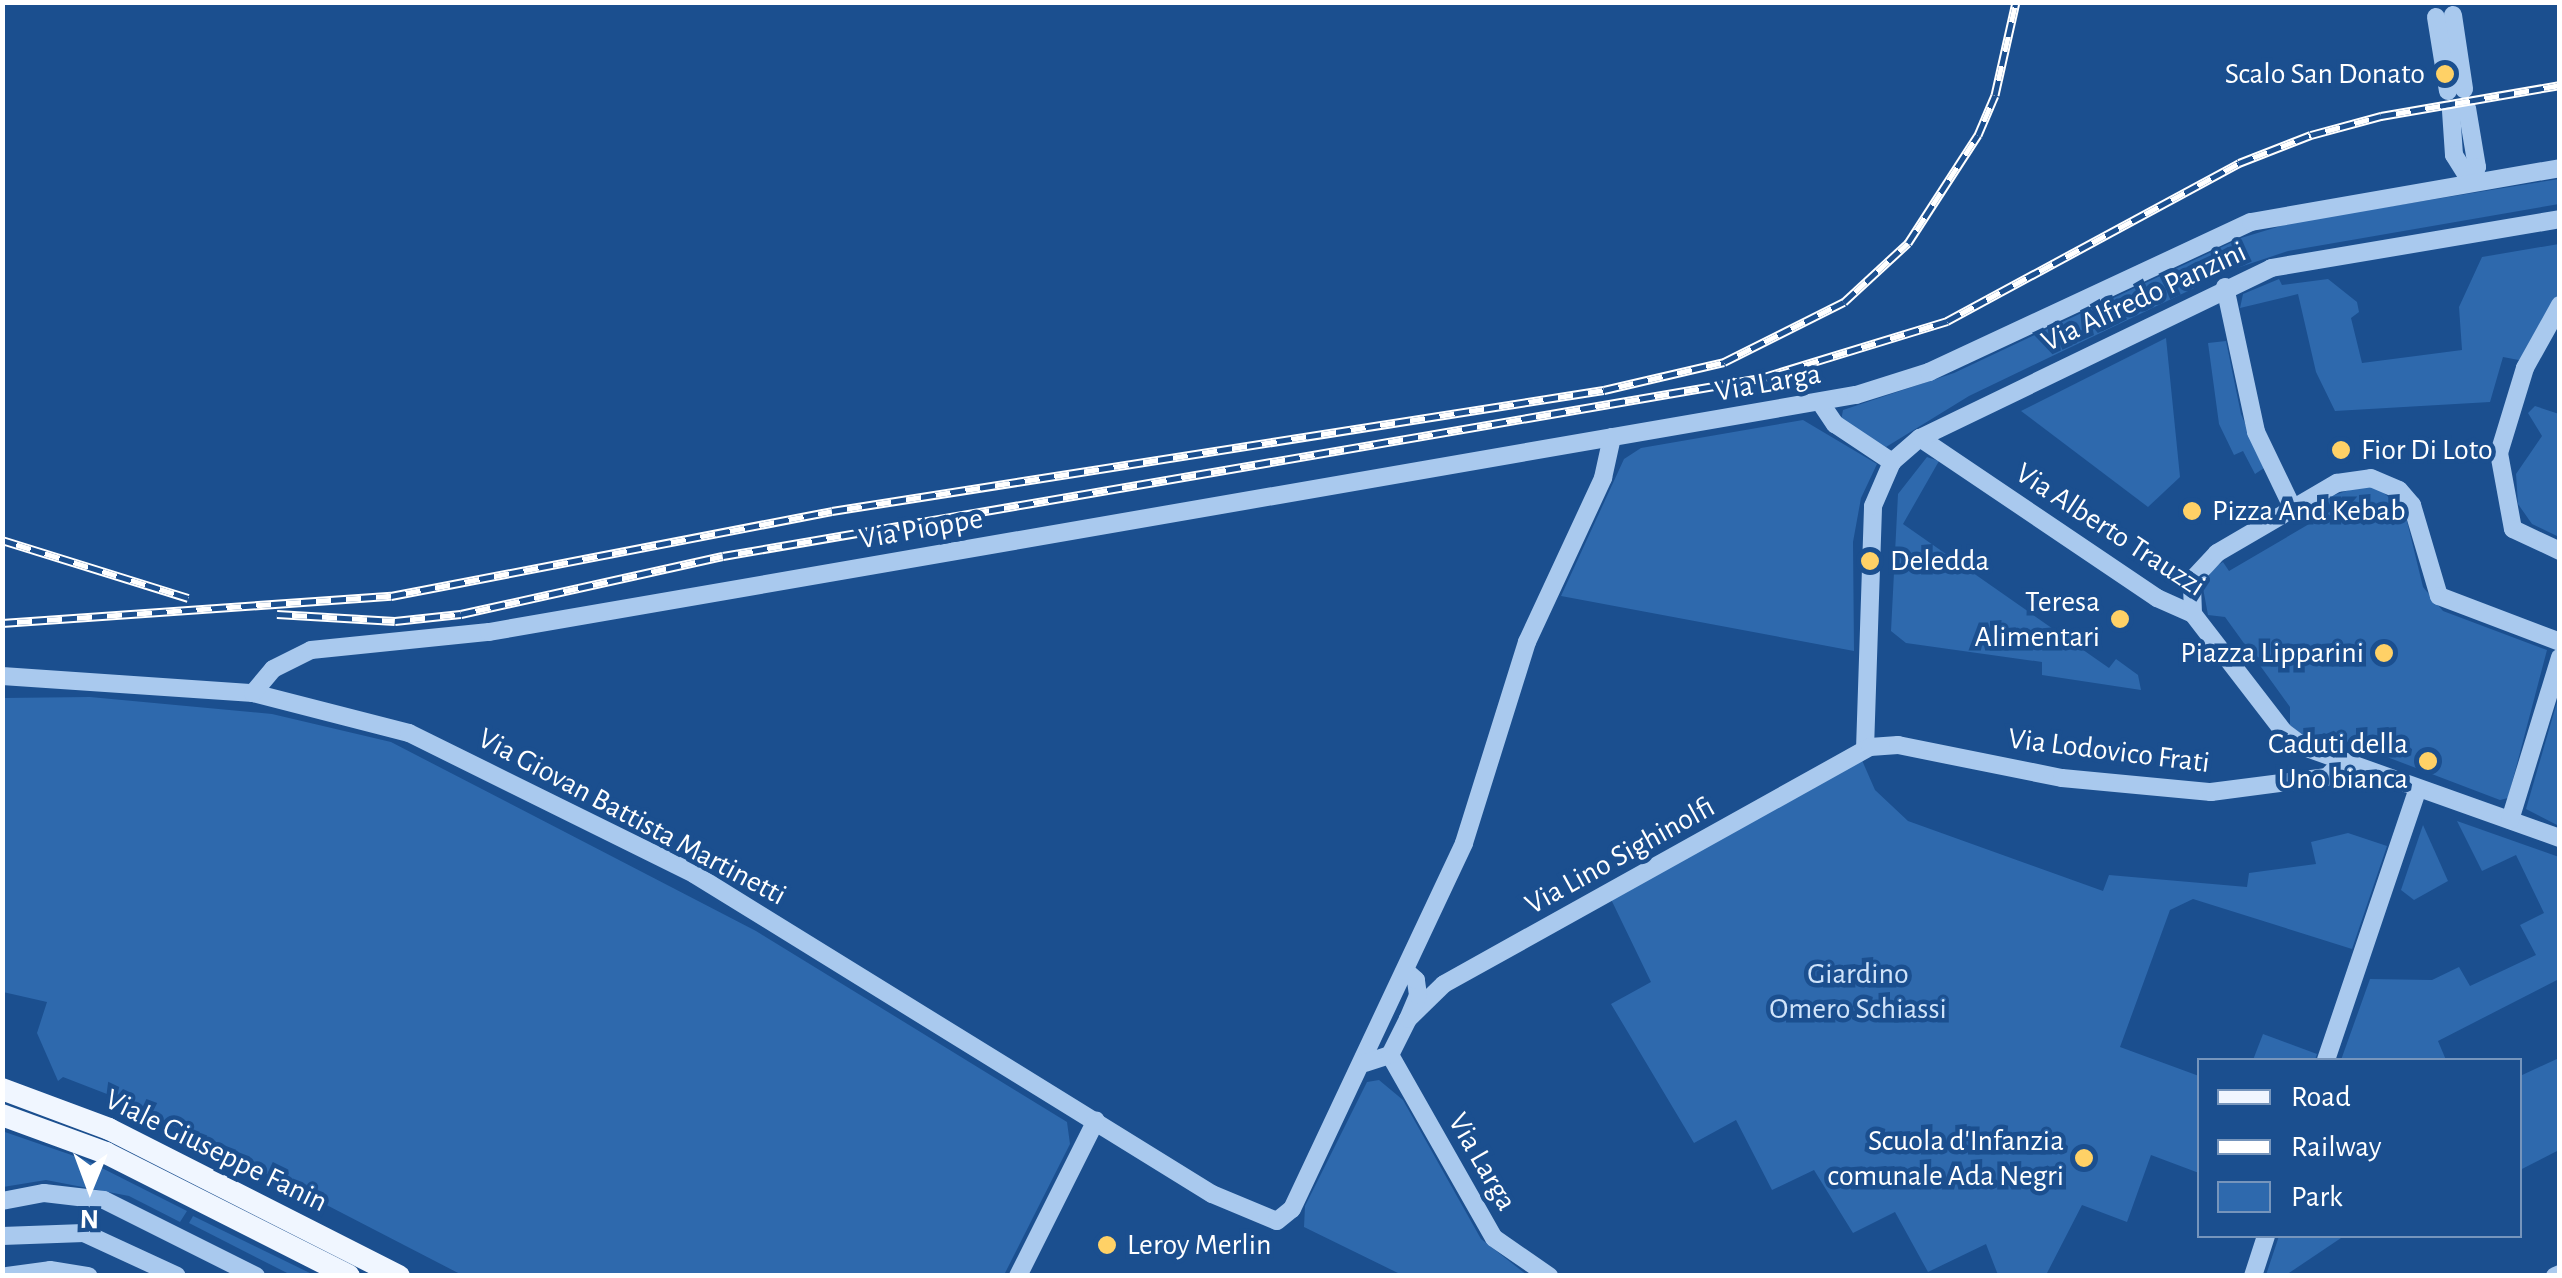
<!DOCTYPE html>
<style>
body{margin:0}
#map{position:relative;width:2562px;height:1278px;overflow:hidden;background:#1b4f8f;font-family:"Alegreya Sans",sans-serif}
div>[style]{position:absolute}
.green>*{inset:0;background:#2e69ad}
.minor>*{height:18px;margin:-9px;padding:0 9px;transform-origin:9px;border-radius:9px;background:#a9c9ee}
.major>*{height:22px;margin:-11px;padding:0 11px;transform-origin:11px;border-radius:11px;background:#f0f6ff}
.rail>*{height:9px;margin-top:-4.5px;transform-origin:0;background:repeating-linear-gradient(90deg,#1b4f8f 0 15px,#fff 0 30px);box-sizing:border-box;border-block:2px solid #fff}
.dots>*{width:28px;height:28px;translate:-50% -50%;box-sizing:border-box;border:5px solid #1b4f8f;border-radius:50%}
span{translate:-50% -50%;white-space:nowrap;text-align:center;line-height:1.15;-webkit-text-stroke:9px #1b4f8f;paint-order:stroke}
.poi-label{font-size:30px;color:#fff}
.right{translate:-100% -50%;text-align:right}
.left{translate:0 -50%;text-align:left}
.street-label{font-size:30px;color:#fff}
.park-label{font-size:30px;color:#cfe3fa}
.frame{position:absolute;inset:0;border:5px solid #fff;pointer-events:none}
.legend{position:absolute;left:2197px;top:1058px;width:325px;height:180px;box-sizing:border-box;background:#1b4f8f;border:2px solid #7695bc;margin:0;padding:12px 18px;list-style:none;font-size:30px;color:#fff}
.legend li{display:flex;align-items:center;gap:20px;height:50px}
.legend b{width:50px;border:2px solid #7695bc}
.north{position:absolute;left:40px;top:1138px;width:100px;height:100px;-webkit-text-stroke:8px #1b4f8f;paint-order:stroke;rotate:181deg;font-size:28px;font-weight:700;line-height:40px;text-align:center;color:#fff}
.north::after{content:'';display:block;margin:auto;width:35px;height:45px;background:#fff;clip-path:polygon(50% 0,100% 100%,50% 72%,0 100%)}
</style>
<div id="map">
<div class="green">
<i style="clip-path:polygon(2559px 179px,2559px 204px,2288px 251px,2234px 269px,1969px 396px,1886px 447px,1841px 421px,1843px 410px,1954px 373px,2241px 238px,2294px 222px)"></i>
<i style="clip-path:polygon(2559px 244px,2559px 293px,2524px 361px,2503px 357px,2490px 402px,2335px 411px,2316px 372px,2298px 294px,2240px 308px,2243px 294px,2279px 279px,2282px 285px,2328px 279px,2357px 302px,2359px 312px,2351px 318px,2362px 363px,2462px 350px,2459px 307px,2482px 257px)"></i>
<i style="clip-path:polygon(2166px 338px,2180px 477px,2148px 507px,2021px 411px)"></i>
<i style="clip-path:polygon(2226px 341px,2241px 414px,2264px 468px,2255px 474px,2243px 451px,2234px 455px,2219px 424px,2208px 343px)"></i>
<i style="clip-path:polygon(2535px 406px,2559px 414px,2559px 537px,2532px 524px,2518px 504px,2516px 474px,2542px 436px,2528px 413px)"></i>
<i style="clip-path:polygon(1803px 420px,1877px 464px,1861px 498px,1853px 542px,1854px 651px,1561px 596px,1624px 459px,1641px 448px)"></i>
<i style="clip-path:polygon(1927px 457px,1939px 461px,1903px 524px,2109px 668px,2116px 659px,2138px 675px,2141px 690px,2042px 675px,2042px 662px,1906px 643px,1891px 631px,1898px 494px)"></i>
<i style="clip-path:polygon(2361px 486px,2379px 488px,2405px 513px,2423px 587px,2443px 611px,2547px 650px,2508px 798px,2500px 800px,2324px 733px,2308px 741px,2290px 725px,2290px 707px,2225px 617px,2208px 615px,2203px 588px,2213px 568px,2223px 562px,2229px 571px,2333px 510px,2326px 498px)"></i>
<i style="clip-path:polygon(2559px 695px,2559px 826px,2526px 809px)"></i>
<i style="clip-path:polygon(90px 697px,272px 714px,391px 742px,756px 931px,1067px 1122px,1070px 1144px,1004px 1275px,462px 1275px,125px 1101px,63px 1077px,58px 1081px,37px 1033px,47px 1002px,3px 992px,3px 698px)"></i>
<i style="clip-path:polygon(1861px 758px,1875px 790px,1908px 821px,2103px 891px,2109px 875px,2247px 887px,2249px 873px,2316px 864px,2311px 842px,2348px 833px,2387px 846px,2352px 949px,2193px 899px,2170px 910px,2120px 1047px,2199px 1076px,2199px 1173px,2151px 1155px,2127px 1222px,2082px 1205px,2046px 1275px,1998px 1275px,1986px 1244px,1928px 1272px,1895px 1212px,1853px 1233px,1814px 1170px,1772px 1190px,1736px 1120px,1694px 1143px,1611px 1004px,1651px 982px,1606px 889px)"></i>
<i style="clip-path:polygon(2457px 821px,2559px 857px,2559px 979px,2438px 1041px,2446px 1060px,2341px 1060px,2370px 979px,2432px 980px,2459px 967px,2470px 986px,2536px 955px,2520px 925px,2544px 913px,2516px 855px,2482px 871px)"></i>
<i style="clip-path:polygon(2423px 825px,2448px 881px,2414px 900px,2401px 890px)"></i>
<i style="clip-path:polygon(2263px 1034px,2317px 1054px,2315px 1060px,2253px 1060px)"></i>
<i style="clip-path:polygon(2559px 1058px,2559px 1150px,2520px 1170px,2520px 1076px)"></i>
<i style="clip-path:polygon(1379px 1080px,1403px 1100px,1481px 1239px,1527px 1275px,1402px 1275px,1304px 1227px,1305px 1206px,1367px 1082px)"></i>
<i style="clip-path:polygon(2px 1131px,86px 1160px,187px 1211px,180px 1222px,129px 1196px,46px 1180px,3px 1187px)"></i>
<i style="clip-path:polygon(193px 1216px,314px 1275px,291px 1275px,189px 1223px)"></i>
<i style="clip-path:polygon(2279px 1236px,2344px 1236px,2286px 1275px,2266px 1275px)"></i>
</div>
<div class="minor">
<i style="left:2453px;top:15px;width:75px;rotate:81.5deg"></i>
<i style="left:2436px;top:17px;width:75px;rotate:80.8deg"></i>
<i style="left:2467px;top:108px;width:60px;rotate:80.4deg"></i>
<i style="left:2477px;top:167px;width:16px;rotate:117deg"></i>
<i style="left:2451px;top:111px;width:44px;rotate:86.1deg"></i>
<i style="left:2454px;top:155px;width:31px;rotate:58deg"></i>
<i style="left:2225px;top:287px;width:148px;rotate:77.9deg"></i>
<i style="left:2256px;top:432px;width:85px;rotate:64.3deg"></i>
<i style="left:2560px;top:305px;width:72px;rotate:119.1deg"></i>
<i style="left:2525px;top:368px;width:89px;rotate:107deg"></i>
<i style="left:2499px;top:453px;width:77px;rotate:79.6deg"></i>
<i style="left:2513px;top:529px;width:52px;rotate:25.1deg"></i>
<i style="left:1820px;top:402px;width:27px;rotate:56deg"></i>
<i style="left:1835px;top:424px;width:69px;rotate:33.7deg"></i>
<i style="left:1920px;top:438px;width:286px;rotate:34deg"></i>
<i style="left:2157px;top:598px;width:39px;rotate:24deg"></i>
<i style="left:2193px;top:614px;width:149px;rotate:52.4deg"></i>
<i style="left:2284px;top:732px;width:25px;rotate:37deg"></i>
<i style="left:2304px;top:747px;width:272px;rotate:19.6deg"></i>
<i style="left:2193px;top:614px;width:34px;rotate:-92deg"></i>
<i style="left:2192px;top:580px;width:37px;rotate:-47deg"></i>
<i style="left:2217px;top:553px;width:139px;rotate:-30.3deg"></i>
<i style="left:2337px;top:483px;width:34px;rotate:-8deg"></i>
<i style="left:2371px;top:478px;width:30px;rotate:23deg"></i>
<i style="left:2399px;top:490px;width:20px;rotate:49deg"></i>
<i style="left:2412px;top:505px;width:95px;rotate:73.5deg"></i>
<i style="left:2439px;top:596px;width:129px;rotate:20.8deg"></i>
<i style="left:2px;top:676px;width:252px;rotate:3.9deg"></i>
<i style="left:253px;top:693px;width:161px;rotate:14.4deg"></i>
<i style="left:409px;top:733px;width:318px;rotate:26.3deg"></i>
<i style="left:694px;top:874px;width:609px;rotate:31.71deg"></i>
<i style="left:1212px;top:1194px;width:70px;rotate:22.6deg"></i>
<i style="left:1277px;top:1221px;width:19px;rotate:-39deg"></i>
<i style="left:1292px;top:1209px;width:404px;rotate:-64.8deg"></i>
<i style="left:1464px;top:843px;width:211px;rotate:-72.6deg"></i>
<i style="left:1527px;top:642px;width:181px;rotate:-65.1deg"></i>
<i style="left:1603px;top:478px;width:42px;rotate:-77.6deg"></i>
<i style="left:253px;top:693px;width:31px;rotate:-50deg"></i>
<i style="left:273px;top:669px;width:42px;rotate:-26.6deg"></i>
<i style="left:311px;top:650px;width:179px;rotate:-5.8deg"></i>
<i style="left:489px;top:632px;width:1387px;rotate:-9.84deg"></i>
<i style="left:1856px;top:395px;width:77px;rotate:-17.5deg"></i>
<i style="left:1929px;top:372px;width:355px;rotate:-25deg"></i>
<i style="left:2251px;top:222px;width:314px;rotate:-9.9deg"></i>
<i style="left:1865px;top:749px;width:243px;rotate:-88.1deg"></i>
<i style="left:1873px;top:506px;width:48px;rotate:-66.6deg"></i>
<i style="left:1892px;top:462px;width:37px;rotate:-41deg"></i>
<i style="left:1920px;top:438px;width:390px;rotate:-25.8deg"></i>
<i style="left:2271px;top:268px;width:293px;rotate:-9.6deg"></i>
<i style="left:2510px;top:820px;width:170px;rotate:-72.9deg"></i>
<i style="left:1408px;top:1019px;width:50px;rotate:-44.2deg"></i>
<i style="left:1444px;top:984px;width:487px;rotate:-29.1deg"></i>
<i style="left:1870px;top:747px;width:28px;rotate:-4deg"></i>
<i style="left:1898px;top:745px;width:167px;rotate:11.4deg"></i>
<i style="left:2062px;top:778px;width:150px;rotate:5.4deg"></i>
<i style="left:2211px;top:792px;width:117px;rotate:-7.4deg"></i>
<i style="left:2327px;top:777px;width:20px;rotate:-45deg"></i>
<i style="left:1390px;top:1055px;width:210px;rotate:60.4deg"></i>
<i style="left:1494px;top:1238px;width:67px;rotate:34.6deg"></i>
<i style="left:2326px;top:1060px;width:287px;rotate:-71.3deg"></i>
<i style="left:1365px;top:1063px;width:26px;rotate:-18deg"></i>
<i style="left:1390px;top:1055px;width:40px;rotate:-63.4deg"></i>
<i style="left:1408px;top:1019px;width:26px;rotate:-67deg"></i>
<i style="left:1418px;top:995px;width:15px;rotate:-98deg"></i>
<i style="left:1416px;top:980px;width:11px;rotate:-139deg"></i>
<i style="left:2px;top:1201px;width:43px;rotate:-10.8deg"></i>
<i style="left:44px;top:1193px;width:60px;rotate:6.7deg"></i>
<i style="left:104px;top:1200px;width:170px;rotate:26.6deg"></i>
<i style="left:2px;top:1236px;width:82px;rotate:-2.1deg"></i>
<i style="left:84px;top:1233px;width:102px;rotate:24.8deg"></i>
<i style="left:7px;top:1276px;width:43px;rotate:-7.9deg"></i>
<i style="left:50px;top:1270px;width:39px;rotate:9deg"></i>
<i style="left:1018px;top:1276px;width:174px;rotate:-63.4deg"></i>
<i style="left:2253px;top:1276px;width:42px;rotate:-72deg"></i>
<i style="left:2555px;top:1276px;width:5px;rotate:-22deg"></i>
</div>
<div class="major">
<i style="left:2px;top:1089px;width:114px;rotate:20.5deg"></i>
<i style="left:109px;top:1129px;width:325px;rotate:26.9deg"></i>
<i style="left:2px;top:1115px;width:111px;rotate:20.1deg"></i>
<i style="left:106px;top:1153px;width:272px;rotate:26.8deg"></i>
</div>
<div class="rail">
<i style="left:2px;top:540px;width:195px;rotate:17.3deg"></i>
<i style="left:277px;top:614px;width:118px;rotate:3.4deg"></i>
<i style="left:395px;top:621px;width:66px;rotate:-6.1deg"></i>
<i style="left:461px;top:614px;width:268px;rotate:-12.5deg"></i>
<i style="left:723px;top:556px;width:1053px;rotate:-9.73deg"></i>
<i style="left:1761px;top:378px;width:195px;rotate:-17deg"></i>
<i style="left:1947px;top:321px;width:332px;rotate:-28.4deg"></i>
<i style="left:2239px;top:163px;width:77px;rotate:-21.3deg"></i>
<i style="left:2311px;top:135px;width:73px;rotate:-15.2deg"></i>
<i style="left:2381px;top:116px;width:182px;rotate:-9.8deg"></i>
<i style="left:2px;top:623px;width:390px;rotate:-4deg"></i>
<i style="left:391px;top:596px;width:449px;rotate:-10.9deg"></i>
<i style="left:832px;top:511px;width:781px;rotate:-8.91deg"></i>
<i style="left:1604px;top:390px;width:123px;rotate:-13.1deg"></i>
<i style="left:1724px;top:362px;width:134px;rotate:-26.6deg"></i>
<i style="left:1844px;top:302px;width:87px;rotate:-42.7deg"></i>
<i style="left:1908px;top:243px;width:129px;rotate:-57.1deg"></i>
<i style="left:1978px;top:135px;width:43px;rotate:-67deg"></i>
<i style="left:1995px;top:95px;width:95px;rotate:-77.3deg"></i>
</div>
<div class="dots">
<i style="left:2445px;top:74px;background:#ffd166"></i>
<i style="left:2341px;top:450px;background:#ffd166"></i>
<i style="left:2192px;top:511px;background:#ffd166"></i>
<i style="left:1870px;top:561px;background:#ffd166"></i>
<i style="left:2120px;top:619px;background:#ffd166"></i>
<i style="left:2384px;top:653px;background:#ffd166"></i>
<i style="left:2428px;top:761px;background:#ffd166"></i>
<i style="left:2084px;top:1158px;background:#ffd166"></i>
<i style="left:1107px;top:1245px;background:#ffd166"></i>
</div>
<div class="poi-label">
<span class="right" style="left:2425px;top:74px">Scalo San Donato</span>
<span class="left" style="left:2361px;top:450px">Fior Di Loto</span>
<span class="left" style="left:2212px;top:511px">Pizza And Kebab</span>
<span class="left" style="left:1890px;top:561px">Deledda</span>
<span class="right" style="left:2100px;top:619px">Teresa<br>Alimentari</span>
<span class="right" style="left:2364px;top:653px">Piazza Lipparini</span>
<span class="right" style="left:2408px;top:761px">Caduti della<br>Uno bianca</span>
<span class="right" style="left:2064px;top:1158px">Scuola d'Infanzia<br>comunale Ada Negri</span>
<span class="left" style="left:1127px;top:1245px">Leroy Merlin</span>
</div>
<div class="street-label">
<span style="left:2144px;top:297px;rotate:-25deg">Via Alfredo Panzini</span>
<span style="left:1768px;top:383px;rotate:-10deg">Via Larga</span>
<span style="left:921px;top:529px;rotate:-10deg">Via Pioppe</span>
<span style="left:2110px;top:530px;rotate:33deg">Via Alberto Trauzzi</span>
<span style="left:2109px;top:751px;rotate:7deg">Via Lodovico Frati</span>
<span style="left:632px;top:817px;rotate:28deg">Via Giovan Battista Martinetti</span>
<span style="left:1620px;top:856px;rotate:-29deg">Via Lino Sighinolfi</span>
<span style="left:216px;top:1151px;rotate:26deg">Viale Giuseppe Fanin</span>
<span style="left:1482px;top:1162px;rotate:60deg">Via Larga</span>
</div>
<div class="park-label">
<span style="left:1858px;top:991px">Giardino<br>Omero Schiassi</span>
</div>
<div class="frame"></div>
<ul class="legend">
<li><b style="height:12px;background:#f0f6ff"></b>Road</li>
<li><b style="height:12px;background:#fff"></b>Railway</li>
<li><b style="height:28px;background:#2e69ad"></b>Park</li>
</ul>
<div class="north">N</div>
</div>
